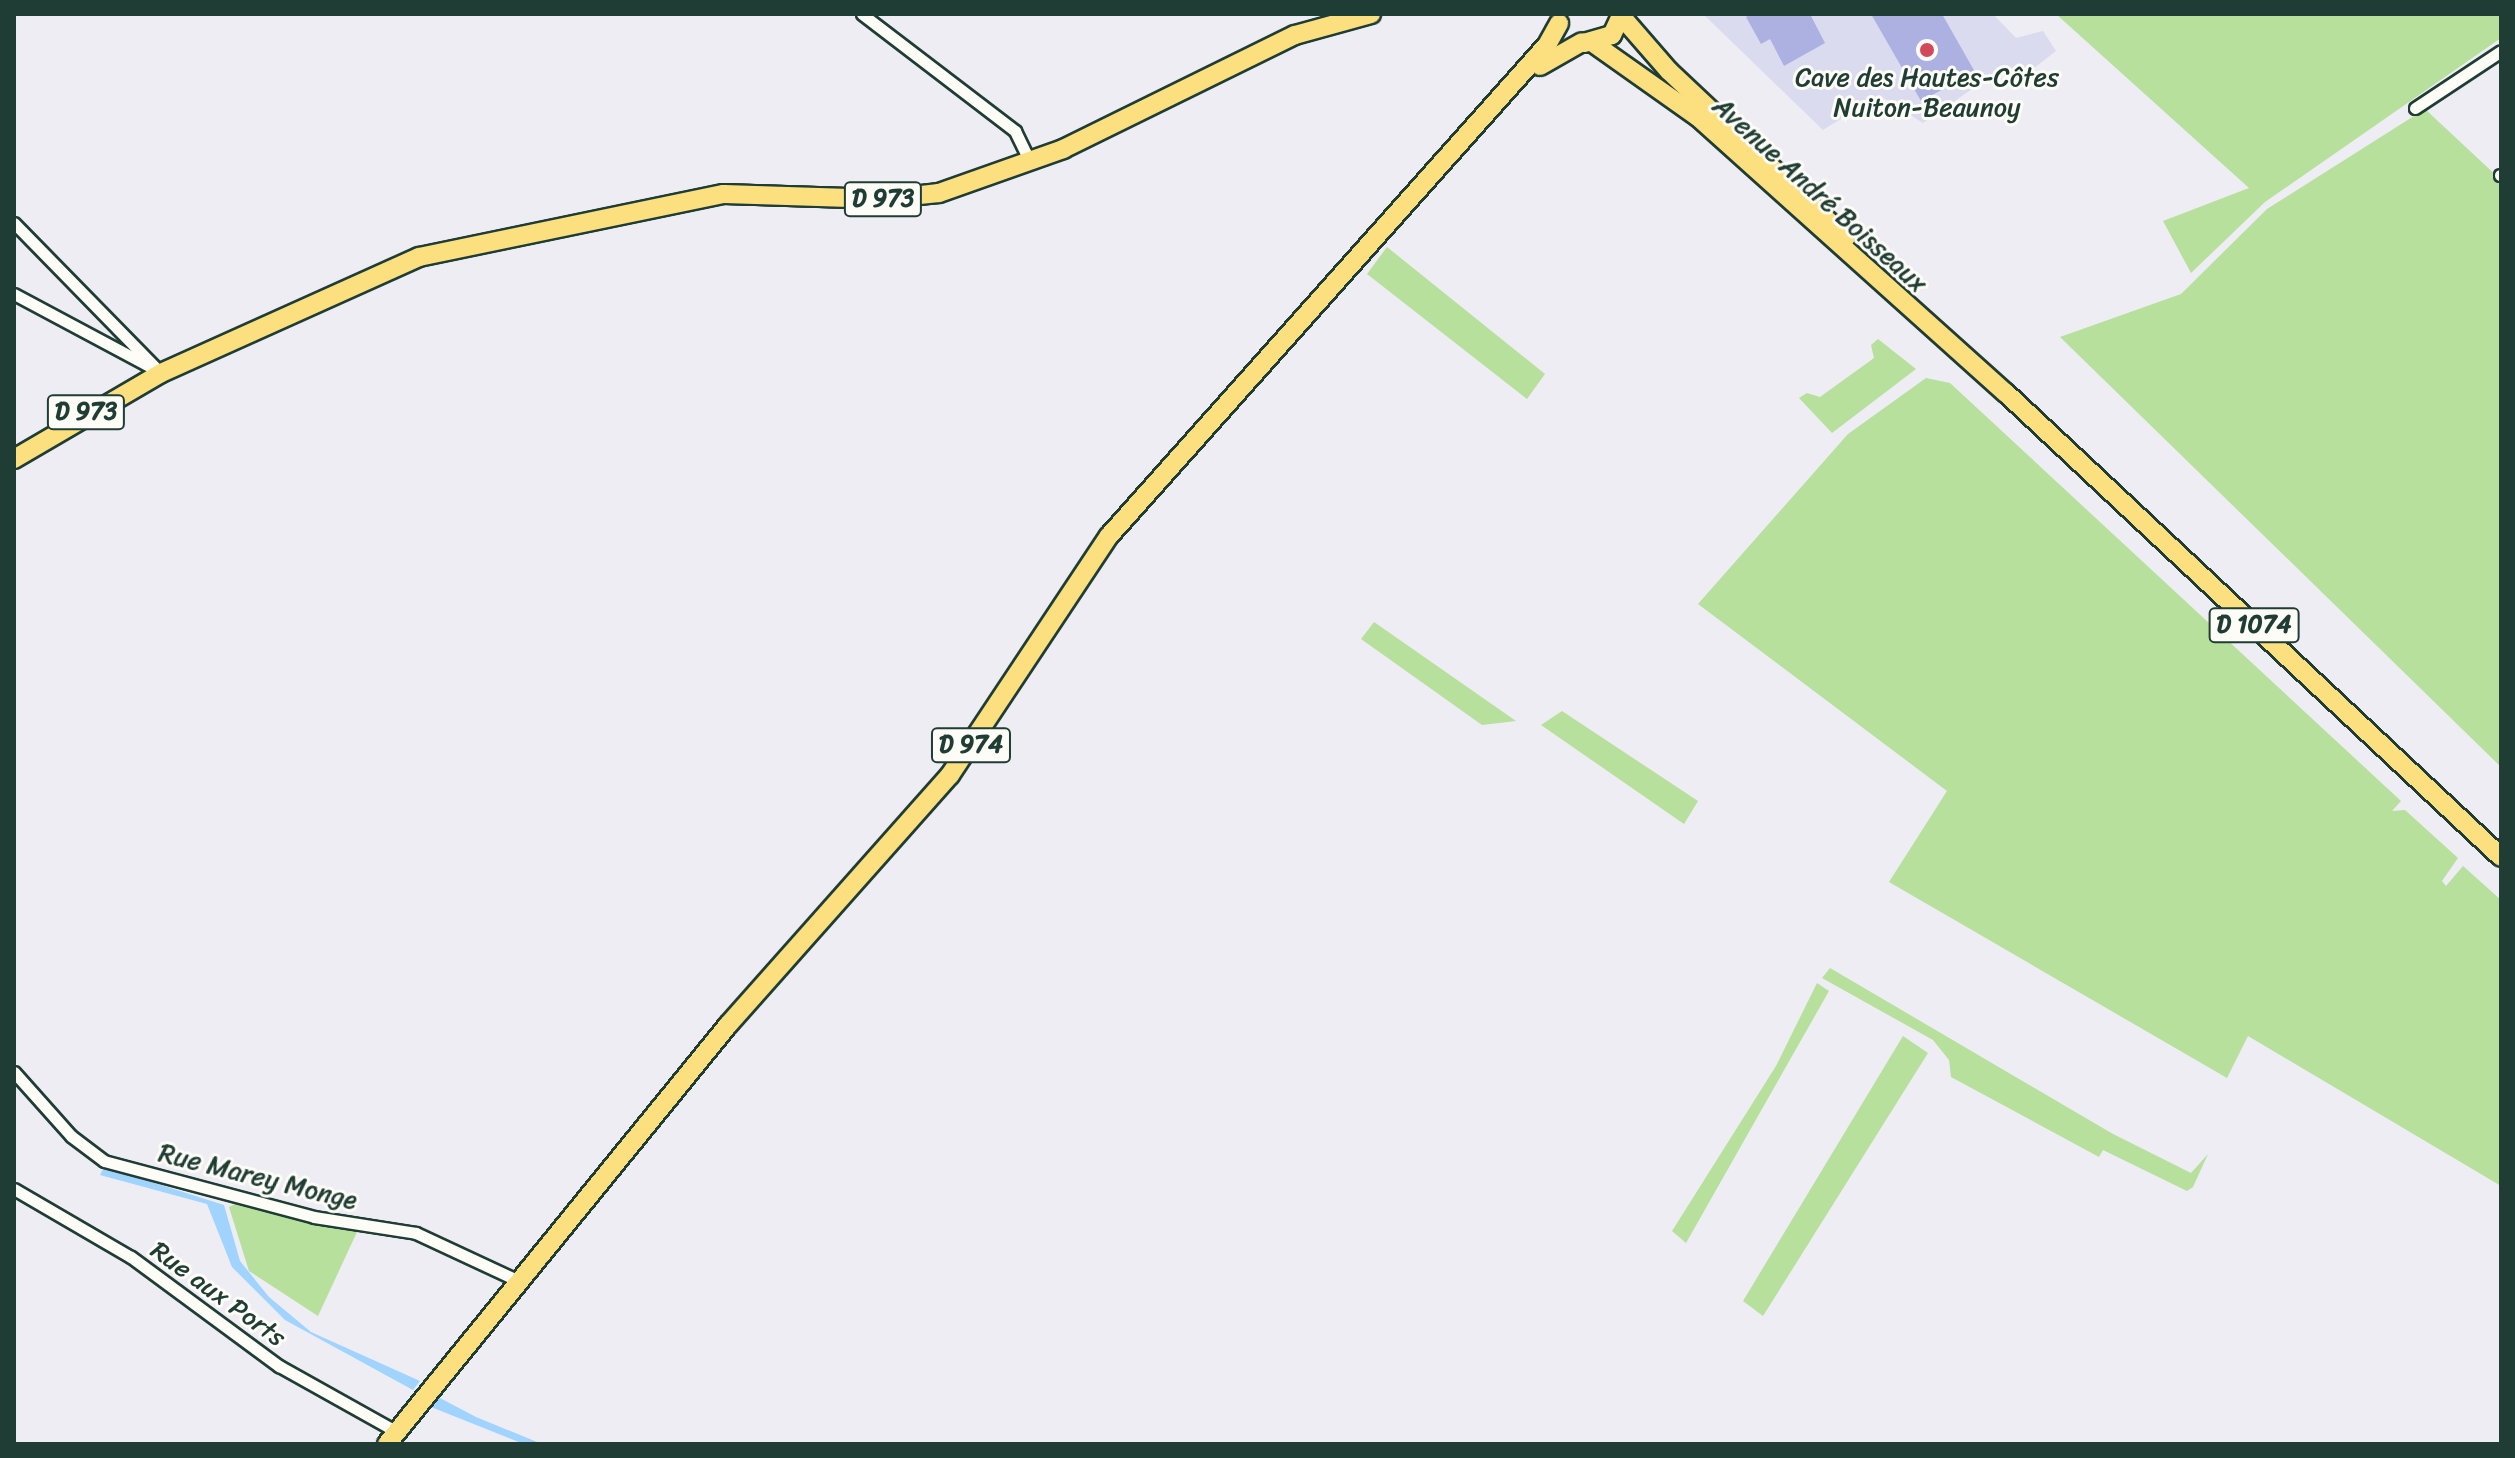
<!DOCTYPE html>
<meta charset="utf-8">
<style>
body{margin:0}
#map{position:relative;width:2515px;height:1458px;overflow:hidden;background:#ededf3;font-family:Sriracha,sans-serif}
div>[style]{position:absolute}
.built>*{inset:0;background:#dadbee}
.green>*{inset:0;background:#b6e09c}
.water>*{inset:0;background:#a0d3fe}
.building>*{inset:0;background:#adb1e2}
.roads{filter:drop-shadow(2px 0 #1f3d34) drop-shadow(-2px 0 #1f3d34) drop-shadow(0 2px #1f3d34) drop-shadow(0 -2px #1f3d34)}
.minor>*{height:11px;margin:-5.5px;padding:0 5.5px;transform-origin:5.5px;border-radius:5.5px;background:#fdfcf7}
.primary>*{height:18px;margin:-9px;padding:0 9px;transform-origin:9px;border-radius:9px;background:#fce080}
.dots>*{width:22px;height:22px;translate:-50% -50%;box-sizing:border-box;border:4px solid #fdfcf7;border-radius:50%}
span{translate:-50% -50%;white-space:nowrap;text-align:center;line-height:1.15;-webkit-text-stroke:6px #fdfcf7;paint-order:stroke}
.shield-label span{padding:2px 6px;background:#fdfcf7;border:2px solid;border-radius:6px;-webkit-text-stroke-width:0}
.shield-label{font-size:24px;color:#1f3d34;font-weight:700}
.poi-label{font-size:26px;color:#1f3d34}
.street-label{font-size:26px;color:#1f3d34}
.frame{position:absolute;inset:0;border:16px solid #1f3d34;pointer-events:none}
</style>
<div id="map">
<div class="built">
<i style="clip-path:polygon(1703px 14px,1993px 14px,2016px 38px,2043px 31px,2056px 51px,2016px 82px,1998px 71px,1923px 123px,1879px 95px,1823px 130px)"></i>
</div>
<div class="green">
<i style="clip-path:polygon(2056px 14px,2501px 14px,2501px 38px,2265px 202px,2191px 273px,2163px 221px,2249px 188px)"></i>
<i style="clip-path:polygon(2425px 109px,2501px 180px,2501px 767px,2060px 337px,2181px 294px,2267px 209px)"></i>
<i style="clip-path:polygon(1387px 247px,1545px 374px,1527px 399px,1367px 274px)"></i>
<i style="clip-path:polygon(1878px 339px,1916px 369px,1832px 433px,1799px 398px,1807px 393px,1820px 397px,1874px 358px,1871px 345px)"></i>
<i style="clip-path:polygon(1926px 378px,1950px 383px,2401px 801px,2392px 811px,2405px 810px,2458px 858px,2442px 881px,2446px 886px,2463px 866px,2501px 900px,2501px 1186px,2248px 1036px,2227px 1078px,1889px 882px,1947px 791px,1698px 604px,1848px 434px)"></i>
<i style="clip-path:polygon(1374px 622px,1516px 721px,1482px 725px,1361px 639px)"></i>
<i style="clip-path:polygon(1562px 711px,1698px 801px,1684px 824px,1541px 725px)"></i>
<i style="clip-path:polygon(1830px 968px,2113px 1134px,2191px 1173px,2208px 1154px,2193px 1187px,2187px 1191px,2103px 1150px,2099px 1157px,1951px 1077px,1949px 1060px,1933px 1040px,1822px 978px)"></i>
<i style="clip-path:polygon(1817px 983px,1829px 991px,1686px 1243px,1672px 1231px,1776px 1066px)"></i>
<i style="clip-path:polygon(1903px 1036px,1928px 1053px,1763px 1316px,1743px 1301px)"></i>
<i style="clip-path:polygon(237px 1203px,357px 1232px,318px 1316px,249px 1271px,229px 1207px)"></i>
</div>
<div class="water">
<i style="clip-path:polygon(104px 1167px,224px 1205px,240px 1261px,269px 1297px,311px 1332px,420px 1381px,413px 1390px,285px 1320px,232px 1267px,207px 1204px,100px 1175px)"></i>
<i style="clip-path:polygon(438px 1397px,476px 1417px,542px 1444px,524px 1444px,431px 1407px)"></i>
</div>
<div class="building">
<i style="clip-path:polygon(1751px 14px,1810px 14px,1825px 43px,1784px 66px,1770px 39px,1761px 44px,1746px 17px)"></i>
<i style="clip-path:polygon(1871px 14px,1942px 14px,1975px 72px,1921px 101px)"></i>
</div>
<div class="roads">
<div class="minor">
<i style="left:862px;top:14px;width:193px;rotate:37.4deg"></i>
<i style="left:1015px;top:131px;width:34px;rotate:64deg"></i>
<i style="left:2415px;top:108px;width:103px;rotate:-33.5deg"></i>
<i style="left:2500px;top:175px;width:1px"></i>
<i style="left:14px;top:223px;width:210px;rotate:45.6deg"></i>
<i style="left:14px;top:294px;width:155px;rotate:28.1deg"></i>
<i style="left:14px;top:1072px;width:86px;rotate:48.3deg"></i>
<i style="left:71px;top:1136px;width:41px;rotate:37.1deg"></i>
<i style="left:104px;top:1161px;width:217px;rotate:14.9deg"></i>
<i style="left:314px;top:1217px;width:103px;rotate:8.9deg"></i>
<i style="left:416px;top:1233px;width:114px;rotate:25deg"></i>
<i style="left:14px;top:1189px;width:135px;rotate:30.2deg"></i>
<i style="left:131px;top:1257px;width:184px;rotate:36.4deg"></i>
<i style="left:279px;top:1366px;width:135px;rotate:29.2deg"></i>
</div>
<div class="primary">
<i style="left:1622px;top:17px;width:72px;rotate:49deg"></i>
<i style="left:1669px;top:71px;width:243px;rotate:43.3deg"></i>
<i style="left:1584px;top:43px;width:29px;rotate:-16deg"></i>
<i style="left:1612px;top:35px;width:23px;rotate:-65deg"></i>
<i style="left:1593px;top:43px;width:128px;rotate:35.2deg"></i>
<i style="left:1698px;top:117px;width:414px;rotate:41.9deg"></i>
<i style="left:2006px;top:393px;width:678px;rotate:43.15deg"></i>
<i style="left:1540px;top:66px;width:48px;rotate:-29.7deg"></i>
<i style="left:14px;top:459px;width:170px;rotate:-30.3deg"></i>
<i style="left:161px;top:373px;width:283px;rotate:-24.2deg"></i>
<i style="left:419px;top:257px;width:311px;rotate:-11.7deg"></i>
<i style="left:724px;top:194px;width:157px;rotate:1.8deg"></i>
<i style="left:881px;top:199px;width:58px;rotate:-5.9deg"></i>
<i style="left:939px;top:193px;width:132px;rotate:-19.5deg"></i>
<i style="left:1063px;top:149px;width:258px;rotate:-26.2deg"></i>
<i style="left:1295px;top:35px;width:79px;rotate:-15.4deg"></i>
<i style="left:387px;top:1444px;width:540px;rotate:-50.86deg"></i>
<i style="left:728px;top:1025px;width:334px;rotate:-48.4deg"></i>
<i style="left:950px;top:775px;width:287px;rotate:-56.4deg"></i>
<i style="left:1109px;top:536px;width:658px;rotate:-48.27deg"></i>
<i style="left:1547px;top:45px;width:25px;rotate:-61deg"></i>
</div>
</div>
<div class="dots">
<i style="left:1927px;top:50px;background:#d1495b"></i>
</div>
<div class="shield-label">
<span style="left:883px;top:199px">D 973</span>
<span style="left:86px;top:412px">D 973</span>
<span style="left:2254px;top:625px">D 1074</span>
<span style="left:971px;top:745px">D 974</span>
</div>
<div class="poi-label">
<span style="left:1927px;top:93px">Cave des Hautes-Côtes<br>Nuiton-Beaunoy</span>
</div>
<div class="street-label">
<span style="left:1820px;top:195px;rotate:42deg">Avenue André Boisseaux</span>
<span style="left:258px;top:1177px;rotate:14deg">Rue Marey Monge</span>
<span style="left:218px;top:1294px;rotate:36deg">Rue aux Ports</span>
</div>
<div class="frame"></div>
</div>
